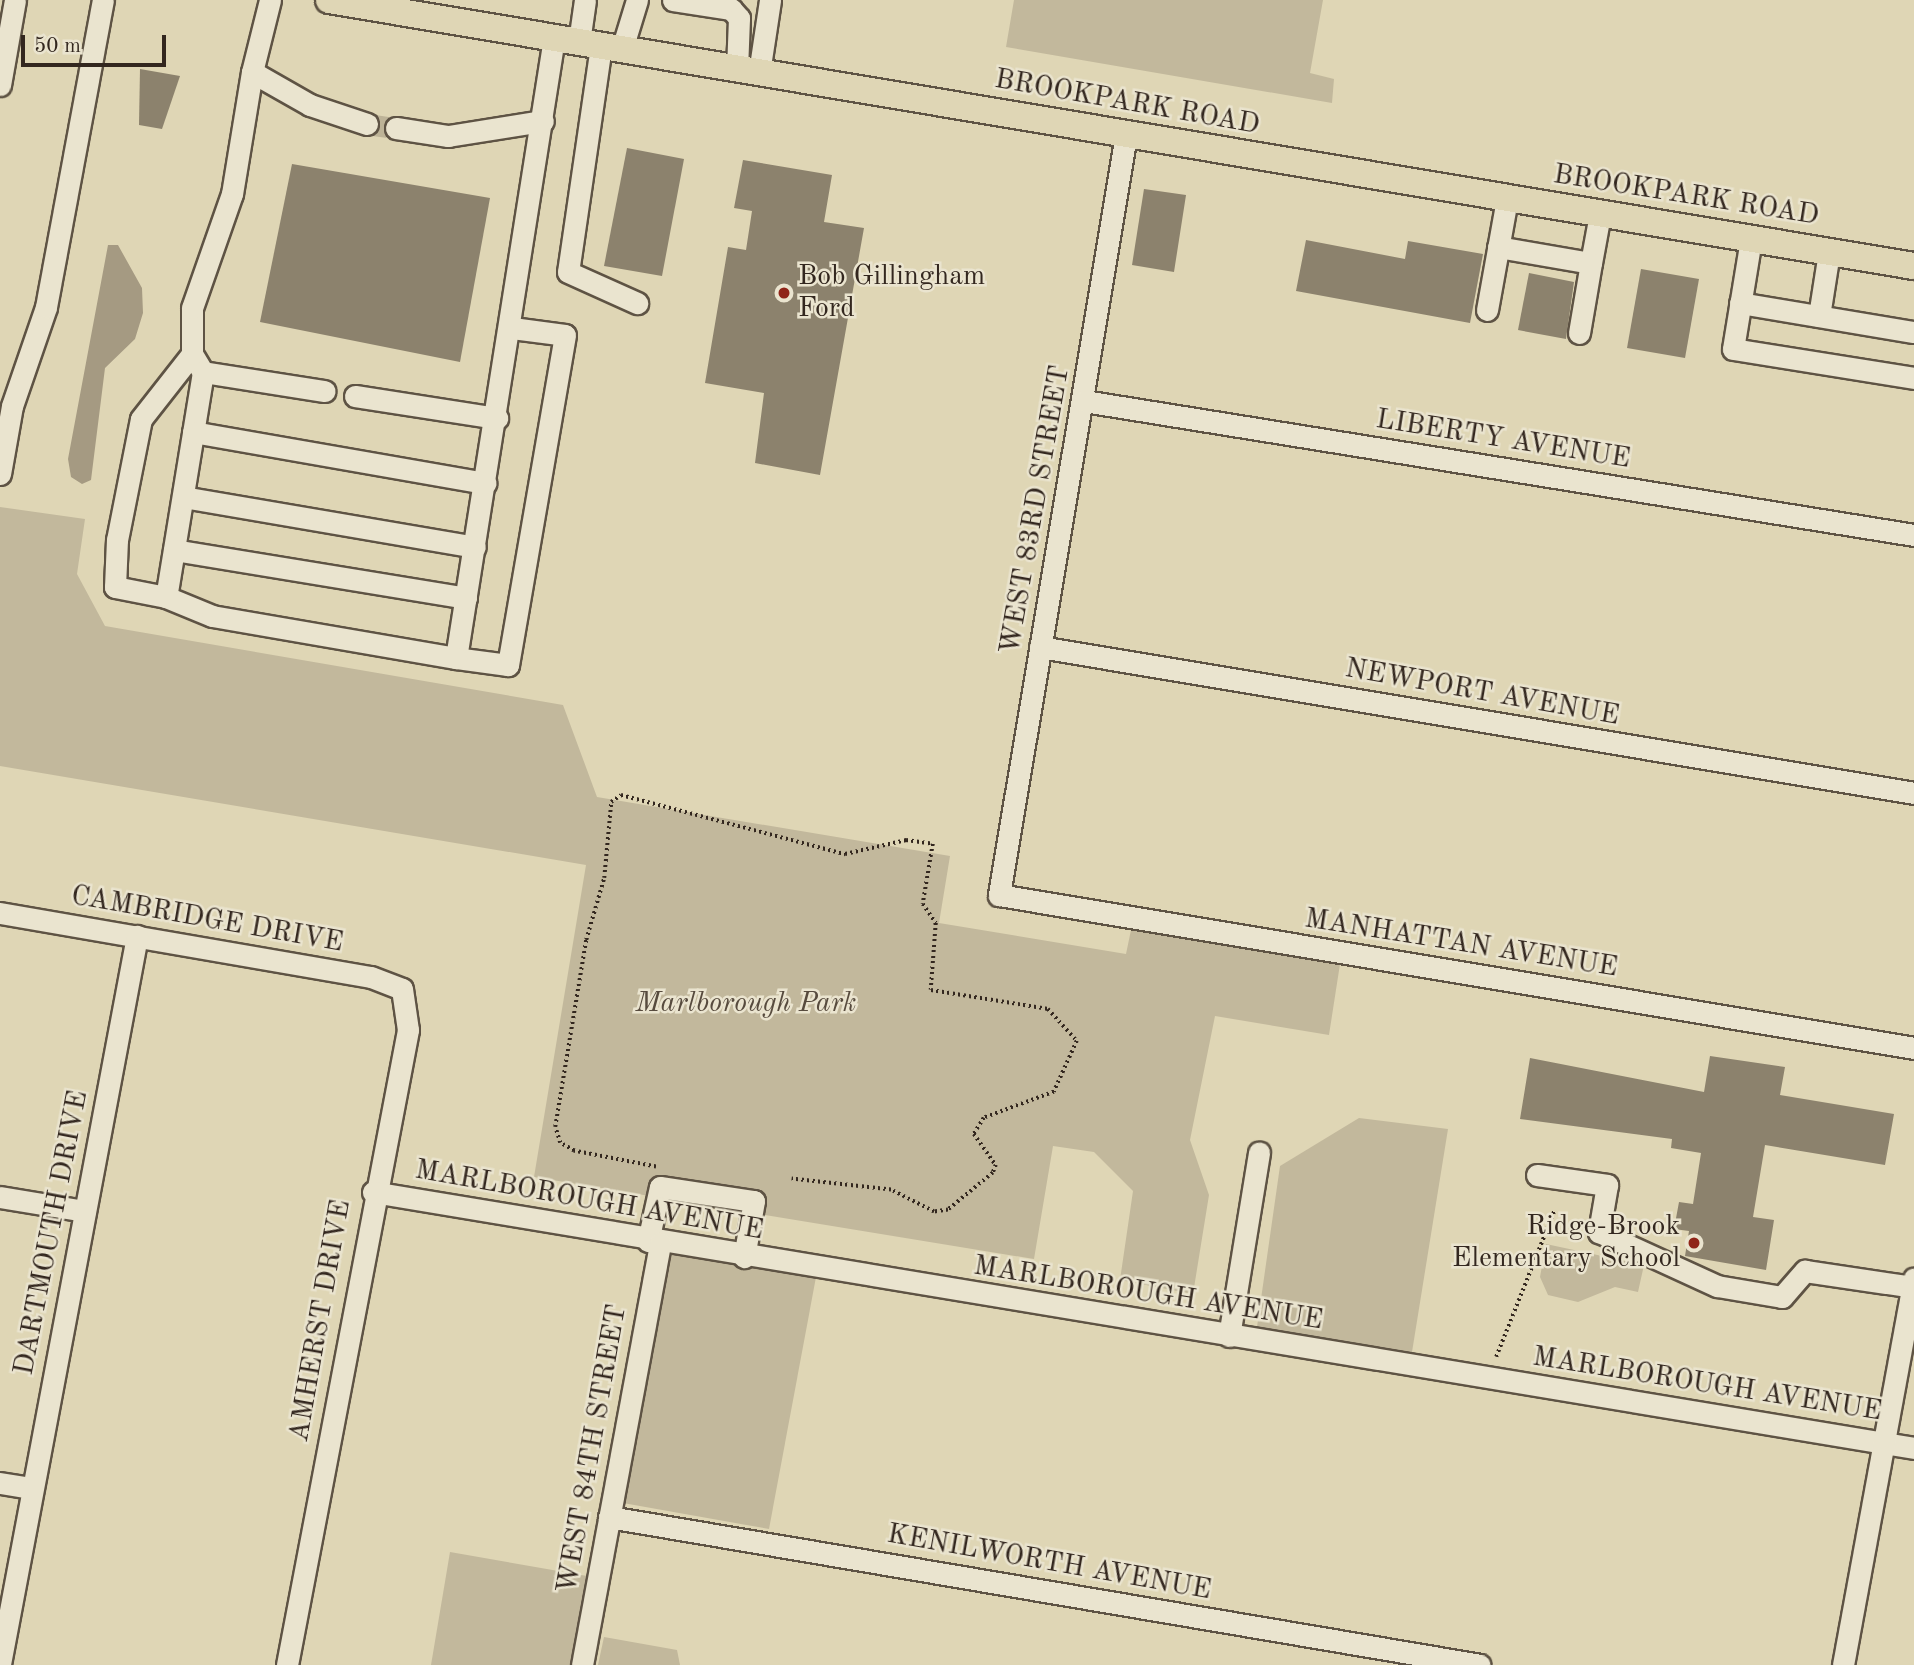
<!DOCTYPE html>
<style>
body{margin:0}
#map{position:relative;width:1914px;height:1665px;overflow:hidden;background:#dfd6b5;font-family:"Old Standard TT",serif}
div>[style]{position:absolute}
.green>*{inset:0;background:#c2b89c}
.water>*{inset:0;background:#a59a82}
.building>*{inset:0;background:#8c826d}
.minor-tunnel>*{height:21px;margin-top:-10.5px;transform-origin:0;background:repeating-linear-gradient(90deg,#bdb397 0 21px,transparent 0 31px)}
.path>*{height:3.5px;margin-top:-1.75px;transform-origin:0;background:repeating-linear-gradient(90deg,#33271f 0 2px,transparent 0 5.5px)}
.roads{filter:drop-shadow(2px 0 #5e5344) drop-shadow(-2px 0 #5e5344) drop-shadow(0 2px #5e5344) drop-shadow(0 -2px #5e5344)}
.minor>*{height:21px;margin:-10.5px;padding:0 10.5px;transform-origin:10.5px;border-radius:10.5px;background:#eae4cf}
.major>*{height:26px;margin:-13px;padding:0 13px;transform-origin:13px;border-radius:13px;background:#dfd6b5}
.dots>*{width:19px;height:19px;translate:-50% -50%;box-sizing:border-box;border:4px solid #eae4cf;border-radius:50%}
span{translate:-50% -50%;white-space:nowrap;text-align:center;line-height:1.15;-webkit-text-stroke:5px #eae4cf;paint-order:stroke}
.street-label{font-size:28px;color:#33271f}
.poi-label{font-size:28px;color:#33271f}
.left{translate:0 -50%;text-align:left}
.right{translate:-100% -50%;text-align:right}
.park-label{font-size:28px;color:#574b3e;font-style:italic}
.scale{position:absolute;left:21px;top:35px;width:145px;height:32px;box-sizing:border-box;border:4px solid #33271f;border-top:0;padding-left:9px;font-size:21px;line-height:24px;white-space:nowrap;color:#33271f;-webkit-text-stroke:5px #eae4cf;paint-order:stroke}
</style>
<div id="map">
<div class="green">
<i style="clip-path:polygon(1014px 0,1323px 0,1310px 73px,1334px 79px,1332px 103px,1006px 47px)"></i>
<i style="clip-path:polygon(0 507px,85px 519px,77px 574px,105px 626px,563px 705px,597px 797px,950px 856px,939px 923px,1126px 954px,1131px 930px,1340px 964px,1329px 1035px,1215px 1016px,1190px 1140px,1209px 1195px,1193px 1294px,1120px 1280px,1133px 1191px,1094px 1152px,1053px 1146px,1034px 1259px,534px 1177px,586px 865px,0 766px)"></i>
<i style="clip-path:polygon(1359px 1118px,1448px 1129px,1412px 1352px,1257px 1327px,1280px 1166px)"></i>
<i style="clip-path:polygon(1546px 1244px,1644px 1265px,1638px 1292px,1615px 1287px,1578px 1302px,1548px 1295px,1540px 1277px)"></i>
<i style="clip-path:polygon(669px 1252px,816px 1277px,769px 1529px,623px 1503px)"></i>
<i style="clip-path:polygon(450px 1552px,587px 1576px,571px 1665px,431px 1665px)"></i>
<i style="clip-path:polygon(604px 1637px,677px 1650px,680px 1665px,598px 1665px)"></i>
</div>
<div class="water">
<i style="clip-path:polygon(108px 245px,118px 245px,142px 288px,143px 313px,135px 339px,105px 368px,91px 480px,82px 484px,71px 477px,68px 459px)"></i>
</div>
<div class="building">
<i style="clip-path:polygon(140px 69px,180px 76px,162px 129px,139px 125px)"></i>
<i style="clip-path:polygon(627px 148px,684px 159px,662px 276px,604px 266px)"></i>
<i style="clip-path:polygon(743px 160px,832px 175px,824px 222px,864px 228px,820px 475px,755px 463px,764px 393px,705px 383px,728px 247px,746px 250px,752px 211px,734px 208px)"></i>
<i style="clip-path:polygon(292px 164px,490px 198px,460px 362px,260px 322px)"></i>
<i style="clip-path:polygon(1144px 189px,1186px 195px,1174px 272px,1132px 265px)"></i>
<i style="clip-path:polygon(1306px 240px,1405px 259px,1408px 241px,1483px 254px,1470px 323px,1296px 291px)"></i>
<i style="clip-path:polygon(1641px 269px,1699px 279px,1685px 358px,1627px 348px)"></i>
<i style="clip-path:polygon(1529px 273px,1574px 282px,1566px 339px,1518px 330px)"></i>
<i style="clip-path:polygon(1710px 1056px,1785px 1067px,1780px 1095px,1894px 1114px,1885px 1165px,1765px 1145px,1753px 1217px,1774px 1220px,1766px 1270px,1685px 1256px,1689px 1231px,1674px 1229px,1679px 1202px,1693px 1204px,1701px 1153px,1671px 1148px,1672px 1139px,1520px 1119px,1530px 1058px,1704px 1092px)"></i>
</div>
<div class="minor-tunnel">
<i style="left:367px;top:124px;width:29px;rotate:8deg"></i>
</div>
<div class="path">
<i style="left:656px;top:1167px;width:84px;rotate:-169deg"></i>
<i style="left:574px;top:1151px;width:16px;rotate:-150deg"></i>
<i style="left:560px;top:1143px;width:17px;rotate:-107deg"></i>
<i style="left:555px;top:1127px;width:190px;rotate:-80.6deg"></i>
<i style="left:586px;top:940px;width:65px;rotate:-73.8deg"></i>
<i style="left:604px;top:878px;width:76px;rotate:-84.7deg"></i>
<i style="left:611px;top:802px;width:12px;rotate:-35deg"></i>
<i style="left:621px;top:795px;width:232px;rotate:14.8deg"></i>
<i style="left:845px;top:854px;width:63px;rotate:-12.9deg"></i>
<i style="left:906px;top:840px;width:27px;rotate:8deg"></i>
<i style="left:933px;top:844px;width:61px;rotate:99.5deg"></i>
<i style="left:923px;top:904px;width:23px;rotate:56deg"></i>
<i style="left:936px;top:923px;width:67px;rotate:94.3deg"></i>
<i style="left:931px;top:990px;width:119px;rotate:9.2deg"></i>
<i style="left:1048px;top:1009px;width:43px;rotate:47.8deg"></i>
<i style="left:1077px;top:1041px;width:56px;rotate:114.3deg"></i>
<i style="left:1054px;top:1092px;width:75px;rotate:159.6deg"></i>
<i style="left:984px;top:1118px;width:19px;rotate:122deg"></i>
<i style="left:974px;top:1134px;width:38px;rotate:55deg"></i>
<i style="left:996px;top:1165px;width:9px;rotate:111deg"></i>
<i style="left:993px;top:1173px;width:58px;rotate:140.6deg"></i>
<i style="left:948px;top:1210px;width:14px;rotate:172deg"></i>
<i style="left:934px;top:1212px;width:48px;rotate:-152.9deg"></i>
<i style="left:891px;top:1190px;width:100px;rotate:-173.7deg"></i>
<i style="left:1496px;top:1357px;width:157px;rotate:-68.3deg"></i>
</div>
<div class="roads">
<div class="minor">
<i style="left:270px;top:0;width:74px;rotate:104deg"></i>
<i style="left:252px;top:72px;width:67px;rotate:29.6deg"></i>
<i style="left:310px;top:105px;width:60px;rotate:18.4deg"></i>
<i style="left:673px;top:0;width:59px;rotate:8.8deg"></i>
<i style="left:731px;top:9px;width:12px;rotate:48deg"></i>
<i style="left:739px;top:18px;width:51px;rotate:92.2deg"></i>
<i style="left:579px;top:42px;width:42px;rotate:-81.9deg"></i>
<i style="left:601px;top:46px;width:228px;rotate:98.3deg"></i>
<i style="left:568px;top:272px;width:76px;rotate:24.2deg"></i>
<i style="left:622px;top:49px;width:51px;rotate:-73deg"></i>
<i style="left:759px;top:73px;width:74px;rotate:-81.4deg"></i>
<i style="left:0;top:85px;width:86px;rotate:-80deg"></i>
<i style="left:396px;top:128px;width:53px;rotate:8.7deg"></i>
<i style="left:448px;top:136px;width:96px;rotate:-9deg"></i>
<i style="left:1126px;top:135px;width:771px;rotate:99.49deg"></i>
<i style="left:999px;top:895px;width:928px;rotate:9.49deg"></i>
<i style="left:1751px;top:239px;width:111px;rotate:99.3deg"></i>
<i style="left:1733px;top:349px;width:183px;rotate:9.1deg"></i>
<i style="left:1498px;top:247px;width:94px;rotate:9.8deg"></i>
<i style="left:1591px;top:263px;width:50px;rotate:-79.6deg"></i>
<i style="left:1740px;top:303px;width:176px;rotate:9.5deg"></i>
<i style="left:1487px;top:310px;width:113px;rotate:-79.8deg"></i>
<i style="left:1819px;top:316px;width:65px;rotate:-81.1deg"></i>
<i style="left:512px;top:328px;width:53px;rotate:7.5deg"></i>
<i style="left:565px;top:335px;width:335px;rotate:99.8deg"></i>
<i style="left:508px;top:665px;width:52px;rotate:-172.3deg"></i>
<i style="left:456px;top:658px;width:628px;rotate:-81.02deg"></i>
<i style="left:1579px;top:333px;width:71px;rotate:-80.3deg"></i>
<i style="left:192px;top:354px;width:21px;rotate:59deg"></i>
<i style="left:203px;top:372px;width:228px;rotate:99.3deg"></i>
<i style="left:166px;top:597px;width:52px;rotate:-168.9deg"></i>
<i style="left:115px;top:587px;width:47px;rotate:-87.6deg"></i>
<i style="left:117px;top:540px;width:123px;rotate:-78.8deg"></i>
<i style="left:141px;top:419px;width:83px;rotate:-51.9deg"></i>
<i style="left:192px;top:354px;width:46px;rotate:-90deg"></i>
<i style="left:192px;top:308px;width:121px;rotate:-70.7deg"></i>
<i style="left:232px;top:194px;width:124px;rotate:-80.7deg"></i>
<i style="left:203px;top:372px;width:123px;rotate:8.9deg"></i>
<i style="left:355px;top:396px;width:144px;rotate:8.8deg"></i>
<i style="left:1084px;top:401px;width:841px;rotate:9.17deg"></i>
<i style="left:193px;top:432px;width:297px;rotate:9.9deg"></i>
<i style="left:0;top:474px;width:69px;rotate:-80deg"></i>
<i style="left:12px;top:406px;width:105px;rotate:-71deg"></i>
<i style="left:46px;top:307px;width:312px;rotate:-79.5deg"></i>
<i style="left:183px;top:497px;width:296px;rotate:9.7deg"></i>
<i style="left:174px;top:550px;width:296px;rotate:9.3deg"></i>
<i style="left:166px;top:597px;width:50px;rotate:22.4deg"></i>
<i style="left:212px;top:616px;width:248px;rotate:9.8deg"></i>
<i style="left:1040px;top:647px;width:886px;rotate:9.48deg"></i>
<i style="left:0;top:913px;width:376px;rotate:9.8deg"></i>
<i style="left:371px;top:977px;width:33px;rotate:21deg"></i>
<i style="left:402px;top:989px;width:41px;rotate:81.7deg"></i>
<i style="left:408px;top:1030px;width:646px;rotate:100.79deg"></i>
<i style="left:1537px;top:1175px;width:71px;rotate:8.1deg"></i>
<i style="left:1607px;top:1185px;width:48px;rotate:99.7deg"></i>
<i style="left:1599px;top:1232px;width:130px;rotate:24.6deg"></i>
<i style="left:1717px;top:1286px;width:66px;rotate:9.6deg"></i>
<i style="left:1782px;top:1297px;width:35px;rotate:-49deg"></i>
<i style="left:1805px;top:1271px;width:109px;rotate:8.4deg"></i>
<i style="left:373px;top:1192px;width:1562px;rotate:9.43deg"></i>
<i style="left:0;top:1197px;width:86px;rotate:9.4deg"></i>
<i style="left:648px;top:1241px;width:55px;rotate:-77.5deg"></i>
<i style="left:660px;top:1187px;width:95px;rotate:8.5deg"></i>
<i style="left:754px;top:1201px;width:57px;rotate:100.1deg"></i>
<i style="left:1229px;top:1336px;width:186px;rotate:-80.7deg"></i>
<i style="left:0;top:1483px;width:32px;rotate:9deg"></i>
<i style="left:609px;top:1517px;width:883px;rotate:9.64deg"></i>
<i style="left:0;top:1664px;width:741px;rotate:-79.34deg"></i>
<i style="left:582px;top:1665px;width:429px;rotate:-79.5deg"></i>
<i style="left:1843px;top:1665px;width:393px;rotate:-79.6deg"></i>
</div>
<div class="major">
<i style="left:329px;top:0;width:1607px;rotate:9.53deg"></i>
</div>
</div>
<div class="dots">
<i style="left:784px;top:293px;background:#8f2418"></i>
<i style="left:1694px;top:1243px;background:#8f2418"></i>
</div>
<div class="street-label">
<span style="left:1127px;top:103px;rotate:10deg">BROOKPARK ROAD</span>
<span style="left:1686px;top:196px;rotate:9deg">BROOKPARK ROAD</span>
<span style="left:1503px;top:440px;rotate:9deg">LIBERTY AVENUE</span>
<span style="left:1036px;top:510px;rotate:-80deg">WEST 83RD STREET</span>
<span style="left:1482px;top:693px;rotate:10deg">NEWPORT AVENUE</span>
<span style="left:207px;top:920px;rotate:10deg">CAMBRIDGE DRIVE</span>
<span style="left:1461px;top:944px;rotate:9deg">MANHATTAN AVENUE</span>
<span style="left:589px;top:1201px;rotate:10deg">MARLBOROUGH AVENUE</span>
<span style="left:52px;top:1233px;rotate:-79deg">DARTMOUTH DRIVE</span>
<span style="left:1148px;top:1294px;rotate:9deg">MARLBOROUGH AVENUE</span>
<span style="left:321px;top:1321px;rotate:-80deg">AMHERST DRIVE</span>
<span style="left:1707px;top:1385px;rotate:9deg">MARLBOROUGH AVENUE</span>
<span style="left:593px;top:1449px;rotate:-80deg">WEST 84TH STREET</span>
<span style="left:1049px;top:1563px;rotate:10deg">KENILWORTH AVENUE</span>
</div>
<div class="poi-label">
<span class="left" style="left:798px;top:293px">Bob Gillingham<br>Ford</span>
<span class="right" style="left:1680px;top:1243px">Ridge-Brook<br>Elementary School</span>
</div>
<div class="park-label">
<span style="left:746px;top:1004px">Marlborough Park</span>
</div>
<div class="scale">50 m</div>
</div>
